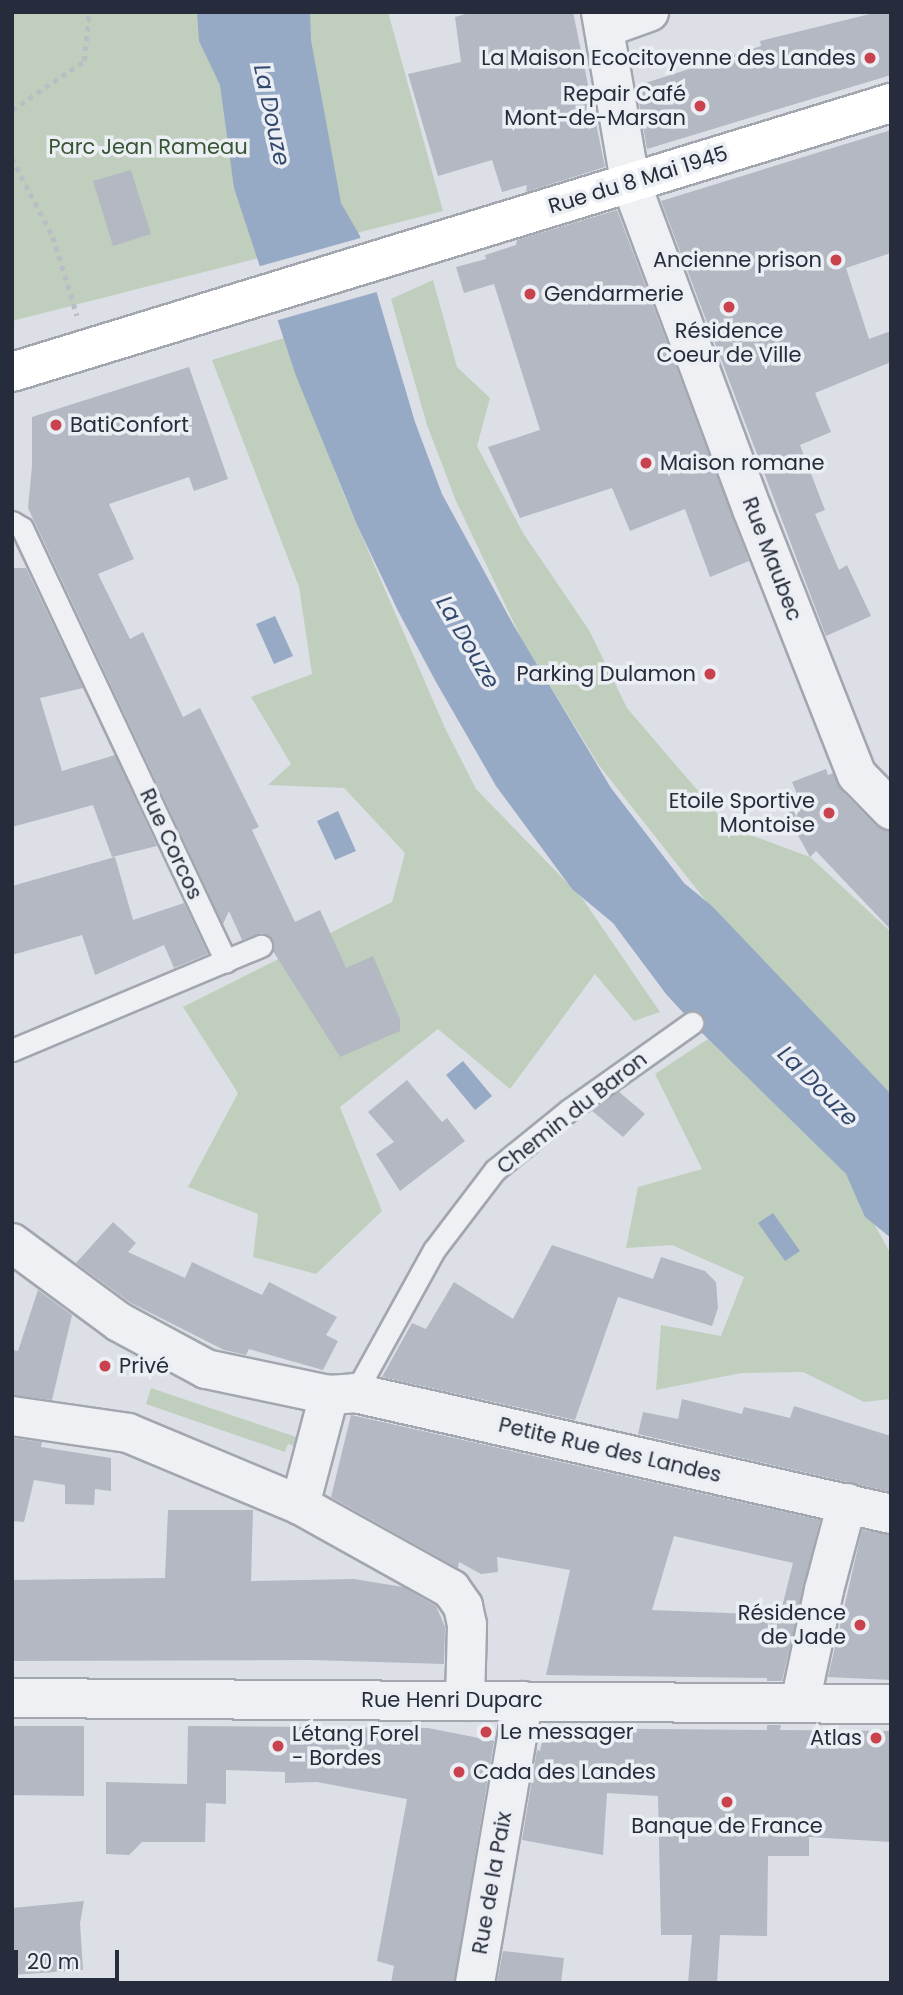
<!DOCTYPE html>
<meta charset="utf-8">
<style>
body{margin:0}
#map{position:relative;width:903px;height:1995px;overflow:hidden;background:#dcdfe6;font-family:Poppins,sans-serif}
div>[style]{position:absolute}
.green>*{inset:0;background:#c0cfbd}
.water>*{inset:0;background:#97aac5}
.pier>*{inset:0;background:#dcdfe6}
.building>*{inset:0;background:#b3b8c2}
.path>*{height:4.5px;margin-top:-2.25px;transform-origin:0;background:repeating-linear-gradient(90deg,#babdc4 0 5px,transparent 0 10px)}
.roads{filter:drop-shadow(2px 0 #a2a6af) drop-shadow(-2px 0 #a2a6af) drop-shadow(0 2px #a2a6af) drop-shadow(0 -2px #a2a6af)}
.lane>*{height:21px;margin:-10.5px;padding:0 10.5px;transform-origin:10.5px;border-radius:10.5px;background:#eef0f4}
.street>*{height:38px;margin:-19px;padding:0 19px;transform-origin:19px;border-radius:19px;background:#eef0f4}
.secondary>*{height:38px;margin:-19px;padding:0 19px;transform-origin:19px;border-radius:19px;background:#fff}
.dots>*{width:19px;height:19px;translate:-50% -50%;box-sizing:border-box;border:4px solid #ebeef3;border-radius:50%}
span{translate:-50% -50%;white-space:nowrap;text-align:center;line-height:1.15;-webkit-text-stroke:7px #ebeef3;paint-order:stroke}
.poi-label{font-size:21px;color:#262c3b}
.right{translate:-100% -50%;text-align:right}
.left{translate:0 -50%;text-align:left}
.park-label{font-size:21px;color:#385634}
.street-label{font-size:21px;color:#262c3b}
.water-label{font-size:23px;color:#32486d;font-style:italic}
.frame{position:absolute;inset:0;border:14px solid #262c3b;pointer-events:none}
.scale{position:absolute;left:14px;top:1950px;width:105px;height:32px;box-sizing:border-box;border:4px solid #262c3b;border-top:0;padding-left:9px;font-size:21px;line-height:24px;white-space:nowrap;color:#262c3b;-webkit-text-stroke:5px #ebeef3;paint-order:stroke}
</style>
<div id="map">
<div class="green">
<i style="clip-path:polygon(12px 12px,388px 12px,443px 211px,12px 321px)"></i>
<i style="clip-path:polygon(433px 280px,457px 367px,490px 398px,477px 446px,523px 533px,589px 630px,627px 708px,729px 827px,810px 857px,891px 932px,891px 1094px,706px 901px,598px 764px,521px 638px,456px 501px,427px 425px,391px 299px)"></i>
<i style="clip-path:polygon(284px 338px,344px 495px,445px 728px,476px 789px,582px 898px,660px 1012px,634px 1021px,595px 974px,510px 1089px,438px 1029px,340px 1107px,382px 1211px,316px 1274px,253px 1257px,258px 1214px,188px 1187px,238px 1093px,183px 1007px,392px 902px,405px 853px,344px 788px,268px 785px,291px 764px,251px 697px,312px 674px,299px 587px,212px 360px)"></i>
<i style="clip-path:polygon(708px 1039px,846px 1174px,891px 1254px,891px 1399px,864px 1402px,803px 1372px,741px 1373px,656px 1390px,661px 1325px,721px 1336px,744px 1277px,672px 1245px,626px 1248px,638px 1187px,702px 1169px,655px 1074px)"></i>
<i style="clip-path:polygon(151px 1388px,308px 1441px,306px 1450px,288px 1444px,285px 1452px,146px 1404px)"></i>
</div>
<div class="water">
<i style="clip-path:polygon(197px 12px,310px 12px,311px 40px,341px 203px,360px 236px,415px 422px,442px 494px,514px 626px,611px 788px,684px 883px,712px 906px,891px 1094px,891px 1238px,865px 1217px,846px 1174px,701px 1032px,666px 994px,613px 923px,572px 889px,496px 786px,436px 682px,398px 611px,357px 525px,296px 376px,234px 188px,220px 85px,199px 41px)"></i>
<i style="clip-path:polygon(275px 616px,293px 656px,274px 664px,256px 624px)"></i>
<i style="clip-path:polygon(338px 811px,356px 851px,335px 860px,317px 821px)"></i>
<i style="clip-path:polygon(463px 1061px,492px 1096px,475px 1110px,446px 1075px)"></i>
<i style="clip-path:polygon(773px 1213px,800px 1251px,785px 1261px,758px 1223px)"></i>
</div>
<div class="pier">
<i style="clip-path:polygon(364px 237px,380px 291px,275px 321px,257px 267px)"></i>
</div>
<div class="building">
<i style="clip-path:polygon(473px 12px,573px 12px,605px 167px,526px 192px,527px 185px,502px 192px,492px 160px,438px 176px,408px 74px,461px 62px,455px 17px)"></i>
<i style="clip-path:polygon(878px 12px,891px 12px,891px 75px,647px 149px,636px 86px,761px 46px,760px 41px)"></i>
<i style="clip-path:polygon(891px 130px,891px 253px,846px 268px,869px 339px,891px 331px,891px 362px,815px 393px,831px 432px,800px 445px,825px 510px,815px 514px,839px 570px,847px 565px,871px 616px,826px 636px,661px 201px)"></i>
<i style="clip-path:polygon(131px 170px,151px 234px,113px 246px,93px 181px)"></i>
<i style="clip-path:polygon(617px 210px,749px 561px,710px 577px,685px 509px,630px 531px,612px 488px,520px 518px,488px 447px,540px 430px,494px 284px,464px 293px,456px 267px,486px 259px,485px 255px,516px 245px,517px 240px)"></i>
<i style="clip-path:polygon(189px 367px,228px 479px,194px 491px,189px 477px,109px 504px,134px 559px,98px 574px,130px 639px,143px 632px,183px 717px,200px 708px,259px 827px,252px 830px,295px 922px,320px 910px,346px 968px,373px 956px,400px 1019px,400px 1031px,340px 1057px,273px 951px,273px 942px,269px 936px,262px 933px,242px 940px,229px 911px,223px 924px,28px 508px,32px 466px,32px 417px)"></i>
<i style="clip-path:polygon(12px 568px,26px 568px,83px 688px,40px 698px,62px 771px,115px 755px,157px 846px,112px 857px,93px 805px,12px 827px)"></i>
<i style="clip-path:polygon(826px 769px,828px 775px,833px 773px,841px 790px,875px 825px,891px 831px,891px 930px,816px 851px,810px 857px,795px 830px,784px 799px,797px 794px,792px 782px)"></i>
<i style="clip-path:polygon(115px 857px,133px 920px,184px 903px,208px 954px,174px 968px,164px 945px,95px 975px,82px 935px,12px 955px,12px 886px)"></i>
<i style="clip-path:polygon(407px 1080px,442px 1122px,447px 1118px,465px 1141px,400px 1191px,376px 1154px,394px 1142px,368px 1112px)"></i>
<i style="clip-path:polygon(618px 1091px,645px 1114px,623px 1137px,591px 1110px)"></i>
<i style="clip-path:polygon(113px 1222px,136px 1243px,128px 1252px,185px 1278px,192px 1262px,262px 1295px,269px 1282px,337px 1317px,326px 1335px,338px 1341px,323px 1370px,249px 1349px,246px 1355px,224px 1350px,131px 1303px,76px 1263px)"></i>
<i style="clip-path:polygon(552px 1245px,653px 1279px,661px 1257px,705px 1271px,716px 1282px,718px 1308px,712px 1326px,618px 1297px,575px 1420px,382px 1377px,412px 1323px,426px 1329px,454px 1282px,513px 1319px)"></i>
<i style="clip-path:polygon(38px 1290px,72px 1315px,52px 1400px,12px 1395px,12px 1350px,18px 1351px)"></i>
<i style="clip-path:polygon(682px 1399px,742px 1414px,744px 1407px,790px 1418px,794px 1406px,891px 1436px,891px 1492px,638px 1434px,643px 1412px,678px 1419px)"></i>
<i style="clip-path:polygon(evenodd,351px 1415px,820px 1520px,782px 1681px,767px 1681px,767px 1678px,546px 1675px,570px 1570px,497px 1557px,498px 1572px,481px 1574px,459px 1562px,458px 1568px,331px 1497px,351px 1415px,674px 1536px,793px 1563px,780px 1615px,652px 1610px,674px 1536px)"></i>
<i style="clip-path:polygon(12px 1438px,42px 1442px,41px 1447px,111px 1458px,111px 1491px,95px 1489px,94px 1505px,65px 1504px,65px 1485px,34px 1480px,24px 1522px,12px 1521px)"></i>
<i style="clip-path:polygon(168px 1510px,253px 1510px,251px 1581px,354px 1579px,403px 1587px,436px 1606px,445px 1627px,444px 1664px,311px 1660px,12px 1661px,12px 1580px,165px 1578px)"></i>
<i style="clip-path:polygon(862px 1530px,891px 1535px,891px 1680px,828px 1677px)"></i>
<i style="clip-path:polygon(767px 1725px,781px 1725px,780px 1730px,891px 1731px,891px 1842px,809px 1837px,809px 1856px,768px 1856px,767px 1936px,720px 1935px,717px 1983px,688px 1983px,692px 1935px,661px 1935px,658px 1796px,607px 1793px,603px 1855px,522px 1840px,537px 1750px,540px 1751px,545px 1728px,767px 1730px)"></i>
<i style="clip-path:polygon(12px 1726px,84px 1726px,84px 1796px,12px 1795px)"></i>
<i style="clip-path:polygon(188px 1726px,428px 1728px,494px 1741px,454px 1983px,391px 1983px,394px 1966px,377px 1961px,407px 1799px,317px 1782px,285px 1783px,285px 1772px,226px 1770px,226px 1804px,206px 1803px,205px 1842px,142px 1842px,129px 1855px,106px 1854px,106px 1782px,187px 1784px)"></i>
<i style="clip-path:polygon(84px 1901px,80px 1923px,83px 1970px,12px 1975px,12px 1908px)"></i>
<i style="clip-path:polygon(503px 1951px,564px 1958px,561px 1983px,497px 1983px)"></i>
</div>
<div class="path">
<i style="left:12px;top:110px;width:87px;rotate:-34.2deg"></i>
<i style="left:84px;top:61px;width:49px;rotate:-84.2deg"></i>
<i style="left:12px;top:158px;width:89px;rotate:62.6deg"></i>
<i style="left:53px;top:237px;width:82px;rotate:72.9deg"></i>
</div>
<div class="roads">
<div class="lane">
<i style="left:12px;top:522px;width:12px;rotate:31deg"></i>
<i style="left:22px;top:528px;width:479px;rotate:64.8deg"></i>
<i style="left:12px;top:1050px;width:270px;rotate:-22.7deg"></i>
<i style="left:355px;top:1393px;width:163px;rotate:-61.1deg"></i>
<i style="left:434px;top:1250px;width:101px;rotate:-52.7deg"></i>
<i style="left:495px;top:1170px;width:95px;rotate:-39deg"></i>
<i style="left:569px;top:1110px;width:151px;rotate:-35.3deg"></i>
</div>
<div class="street">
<i style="left:601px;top:12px;width:171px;rotate:80.3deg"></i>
<i style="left:630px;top:181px;width:350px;rotate:69.6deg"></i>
<i style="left:752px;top:509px;width:286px;rotate:68.5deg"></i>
<i style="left:857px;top:775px;width:49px;rotate:45.8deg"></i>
<i style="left:604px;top:28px;width:48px;rotate:-19.6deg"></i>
<i style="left:12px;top:1243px;width:133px;rotate:36.4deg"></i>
<i style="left:119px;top:1322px;width:99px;rotate:28.4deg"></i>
<i style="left:206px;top:1369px;width:126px;rotate:11.9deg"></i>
<i style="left:329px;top:1395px;width:26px;rotate:-4deg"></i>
<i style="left:355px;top:1393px;width:549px;rotate:12.72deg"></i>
<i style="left:12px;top:1416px;width:117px;rotate:8.3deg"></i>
<i style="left:128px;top:1433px;width:186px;rotate:22.7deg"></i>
<i style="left:300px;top:1505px;width:173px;rotate:29.1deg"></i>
<i style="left:451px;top:1589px;width:21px;rotate:55deg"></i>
<i style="left:463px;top:1606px;width:19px;rotate:78deg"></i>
<i style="left:467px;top:1625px;width:76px;rotate:91.5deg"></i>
<i style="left:300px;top:1505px;width:114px;rotate:-75.2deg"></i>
<i style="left:12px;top:1698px;width:879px;rotate:0.39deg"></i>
<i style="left:800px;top:1703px;width:116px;rotate:-78deg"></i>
<i style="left:824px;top:1590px;width:90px;rotate:-75.2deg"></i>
<i style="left:475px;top:1983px;width:286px;rotate:-80.3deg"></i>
</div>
<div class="secondary">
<i style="left:12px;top:372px;width:919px;rotate:-17.02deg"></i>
</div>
</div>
<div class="dots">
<i style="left:870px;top:58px;background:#c9424e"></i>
<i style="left:700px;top:106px;background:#c9424e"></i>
<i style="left:836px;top:260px;background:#c9424e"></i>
<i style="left:530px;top:294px;background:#c9424e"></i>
<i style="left:729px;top:307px;background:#c9424e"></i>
<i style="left:56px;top:425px;background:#c9424e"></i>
<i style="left:646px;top:463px;background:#c9424e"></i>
<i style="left:710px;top:674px;background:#c9424e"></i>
<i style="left:829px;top:813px;background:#c9424e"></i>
<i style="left:105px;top:1366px;background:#c9424e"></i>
<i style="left:860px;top:1625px;background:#c9424e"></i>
<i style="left:486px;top:1732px;background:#c9424e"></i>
<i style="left:876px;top:1738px;background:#c9424e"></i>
<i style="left:278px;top:1746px;background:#c9424e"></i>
<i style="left:459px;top:1772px;background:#c9424e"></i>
<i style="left:727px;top:1802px;background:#c9424e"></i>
</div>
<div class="poi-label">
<span class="right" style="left:856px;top:58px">La Maison Ecocitoyenne des Landes</span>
<span class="right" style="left:686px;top:106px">Repair Café<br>Mont-de-Marsan</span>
<span class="right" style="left:822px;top:260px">Ancienne prison</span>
<span class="left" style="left:544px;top:294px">Gendarmerie</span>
<span style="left:729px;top:343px">Résidence<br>Coeur de Ville</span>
<span class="left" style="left:70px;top:425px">BatiConfort</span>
<span class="left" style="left:660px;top:463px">Maison romane</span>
<span class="right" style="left:696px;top:674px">Parking Dulamon</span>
<span class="right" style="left:815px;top:813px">Etoile Sportive<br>Montoise</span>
<span class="left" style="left:119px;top:1366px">Privé</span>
<span class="right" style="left:846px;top:1625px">Résidence<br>de Jade</span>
<span class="left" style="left:500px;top:1732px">Le messager</span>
<span class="left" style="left:292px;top:1746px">Létang Forel<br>- Bordes</span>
<span class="right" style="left:862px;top:1738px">Atlas</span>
<span class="left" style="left:473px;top:1772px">Cada des Landes</span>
<span style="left:727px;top:1826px">Banque de France</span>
</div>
<div class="park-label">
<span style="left:148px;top:147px">Parc Jean Rameau</span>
</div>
<div class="street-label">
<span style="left:638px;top:180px;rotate:-17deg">Rue du 8 Mai 1945</span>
<span style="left:772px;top:559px;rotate:69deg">Rue Maubec</span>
<span style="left:171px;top:844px;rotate:65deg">Rue Corcos</span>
<span style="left:572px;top:1113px;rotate:-38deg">Chemin du Baron</span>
<span style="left:610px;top:1450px;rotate:13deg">Petite Rue des Landes</span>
<span style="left:452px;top:1700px">Rue Henri Duparc</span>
<span style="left:492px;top:1883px;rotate:-80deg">Rue de la Paix</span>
</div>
<div class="water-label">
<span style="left:272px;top:115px;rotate:78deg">La Douze</span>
<span style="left:468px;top:642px;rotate:60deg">La Douze</span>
<span style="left:818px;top:1086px;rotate:45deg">La Douze</span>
</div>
<div class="frame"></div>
<div class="scale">20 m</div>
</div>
